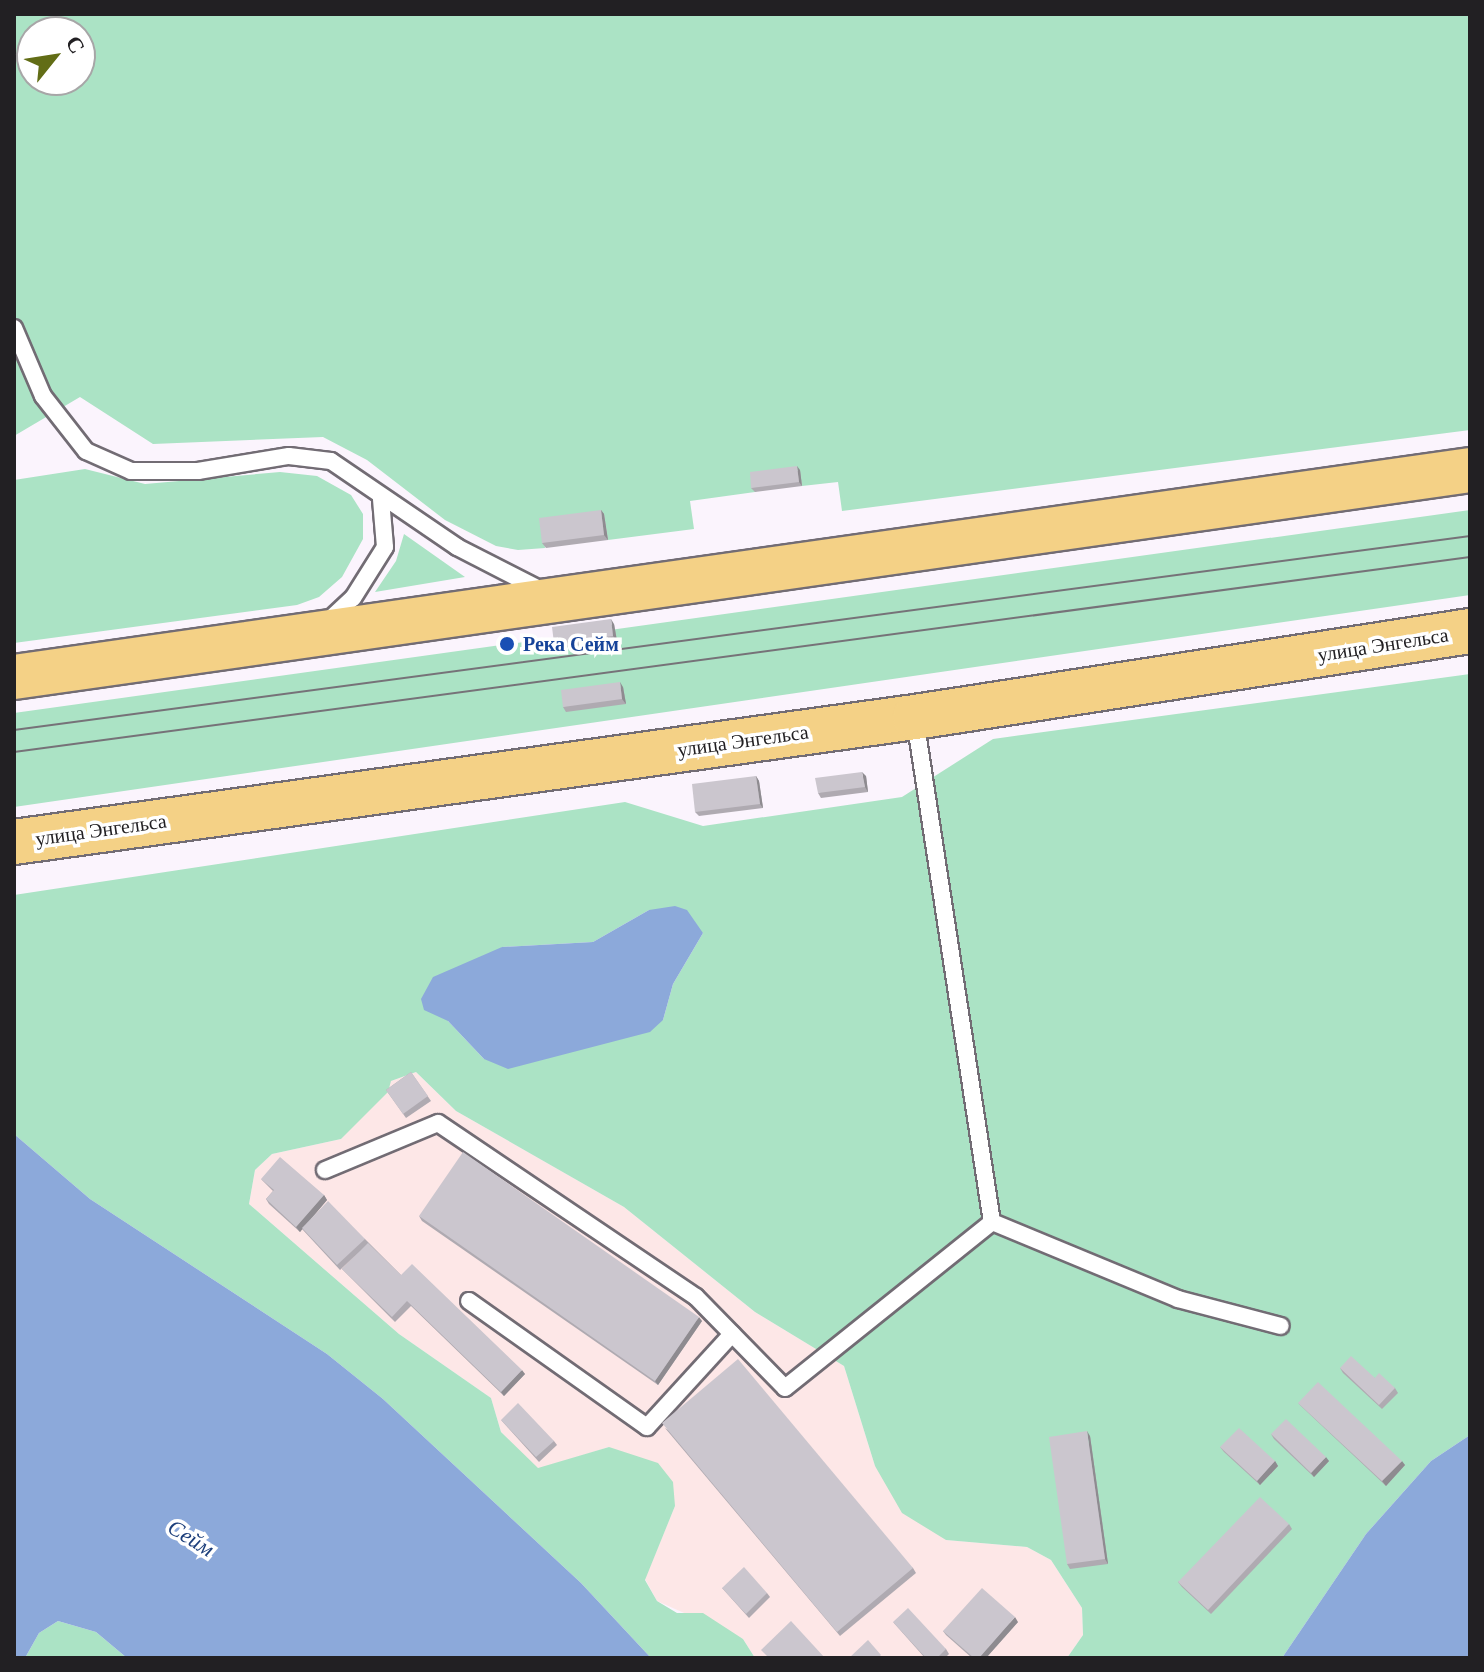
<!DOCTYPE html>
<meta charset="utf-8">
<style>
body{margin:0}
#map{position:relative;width:1484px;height:1672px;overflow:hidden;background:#fbf4fd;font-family:Georgia,serif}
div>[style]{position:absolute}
.industrial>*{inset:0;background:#fde7e7}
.green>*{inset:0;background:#abe3c5}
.water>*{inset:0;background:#8ca9da}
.roads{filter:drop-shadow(2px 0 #726c74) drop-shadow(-2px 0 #726c74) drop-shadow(0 2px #726c74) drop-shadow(0 -2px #726c74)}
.lane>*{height:16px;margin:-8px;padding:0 8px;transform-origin:8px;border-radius:8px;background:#fff}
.primary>*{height:44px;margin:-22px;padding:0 22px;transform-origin:22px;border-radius:22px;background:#f4d186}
.tram>*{height:2px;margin:-1px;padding:0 1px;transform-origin:1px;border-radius:1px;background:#767278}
.wall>*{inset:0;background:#afaab1}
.shaded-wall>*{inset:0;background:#8e8b90}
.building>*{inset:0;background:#cbc6ce}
.dots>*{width:22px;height:22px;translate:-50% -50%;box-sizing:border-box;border:4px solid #fff;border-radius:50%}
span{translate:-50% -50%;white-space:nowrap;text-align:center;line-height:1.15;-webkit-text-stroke:7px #fff;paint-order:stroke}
.transit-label{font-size:20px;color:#164399;font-weight:700}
.left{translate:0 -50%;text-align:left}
.street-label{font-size:20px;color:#222023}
.water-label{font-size:22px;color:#1d3f7b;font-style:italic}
.frame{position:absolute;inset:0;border:16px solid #222023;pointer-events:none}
.north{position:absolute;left:16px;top:16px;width:80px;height:80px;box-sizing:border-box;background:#fff;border:2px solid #a7a6a7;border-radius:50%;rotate:60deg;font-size:22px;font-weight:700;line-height:32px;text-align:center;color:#222023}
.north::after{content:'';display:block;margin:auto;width:28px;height:36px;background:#626d16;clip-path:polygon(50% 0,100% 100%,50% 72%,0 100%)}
</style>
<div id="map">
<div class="industrial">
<i style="clip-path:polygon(416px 1072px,456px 1111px,624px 1207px,755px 1312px,844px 1366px,875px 1466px,946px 1540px,1027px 1547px,1051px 1560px,1082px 1608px,1083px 1635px,1067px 1658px,755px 1658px,743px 1639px,657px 1601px,645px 1579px,675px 1506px,609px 1447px,538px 1469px,501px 1432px,491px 1398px,399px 1334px,249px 1204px,255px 1170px,272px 1154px,341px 1139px,391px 1081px)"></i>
</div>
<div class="green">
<i style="clip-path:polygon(evenodd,14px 14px,1470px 14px,1470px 430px,842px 511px,838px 482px,802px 486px,799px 470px,755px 492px,690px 501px,694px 529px,608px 540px,604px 515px,542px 523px,545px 548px,518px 550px,496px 546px,445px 520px,367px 460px,323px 437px,153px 444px,80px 397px,14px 436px,14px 14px,32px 32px,80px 32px,80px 80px,32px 80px,32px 32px)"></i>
<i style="clip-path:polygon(85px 469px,145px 484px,280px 472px,317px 476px,351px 495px,363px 514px,363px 539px,342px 577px,319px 597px,297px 605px,14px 643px,14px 480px)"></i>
<i style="clip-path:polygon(1470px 510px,1470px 595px,14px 807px,14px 713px)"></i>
<i style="clip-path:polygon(404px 534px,465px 577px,375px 592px,396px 561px)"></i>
<i style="clip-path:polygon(evenodd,1470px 674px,1470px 1435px,1431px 1461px,1366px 1534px,1282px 1658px,1067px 1658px,1083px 1635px,1082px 1608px,1051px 1560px,1027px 1547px,946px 1540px,902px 1513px,875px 1466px,844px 1366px,755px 1312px,624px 1207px,456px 1111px,416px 1072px,391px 1081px,388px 1092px,341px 1139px,272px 1154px,255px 1170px,249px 1204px,399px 1334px,491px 1398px,501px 1432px,538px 1468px,609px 1447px,658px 1463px,673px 1482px,675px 1506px,645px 1580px,657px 1601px,677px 1613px,703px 1613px,743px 1639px,755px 1658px,651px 1658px,581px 1583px,383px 1399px,327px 1354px,90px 1199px,14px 1134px,14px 895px,625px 802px,703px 826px,902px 797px,993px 739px,1470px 674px,649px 910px,703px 933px,673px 984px,663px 1020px,484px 1059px,448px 1021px,502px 947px,593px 942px,649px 910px)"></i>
<i style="clip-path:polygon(58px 1621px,96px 1632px,127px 1658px,25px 1658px,39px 1633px)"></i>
</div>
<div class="water">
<i style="clip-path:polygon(675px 906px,687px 910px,703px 933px,673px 984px,663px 1020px,650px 1032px,508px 1069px,484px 1059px,448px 1021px,424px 1010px,421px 999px,433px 977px,502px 947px,593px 942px,649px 910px)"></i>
<i style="clip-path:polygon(14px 1134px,90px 1199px,327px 1354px,383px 1399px,581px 1583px,651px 1658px,127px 1658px,96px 1632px,58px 1621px,39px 1633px,25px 1658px,14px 1658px)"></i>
<i style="clip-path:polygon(1470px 1435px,1470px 1658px,1282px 1658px,1366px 1534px,1431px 1461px)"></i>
</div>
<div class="roads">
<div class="lane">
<i style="left:14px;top:328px;width:74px;rotate:66.9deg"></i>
<i style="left:43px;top:396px;width:70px;rotate:52deg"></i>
<i style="left:86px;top:451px;width:49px;rotate:24deg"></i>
<i style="left:131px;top:471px;width:67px"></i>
<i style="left:198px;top:471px;width:92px;rotate:-9.4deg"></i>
<i style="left:289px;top:456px;width:42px;rotate:6.8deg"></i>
<i style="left:331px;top:461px;width:153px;rotate:34.3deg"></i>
<i style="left:457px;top:547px;width:97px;rotate:27.1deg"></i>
<i style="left:329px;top:620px;width:33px;rotate:-43deg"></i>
<i style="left:353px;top:598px;width:60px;rotate:-57.9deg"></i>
<i style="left:385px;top:547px;width:48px;rotate:-94.8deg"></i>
<i style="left:915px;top:719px;width:509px;rotate:81.3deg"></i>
<i style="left:992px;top:1222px;width:201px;rotate:22.5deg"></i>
<i style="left:1178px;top:1299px;width:106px;rotate:14.7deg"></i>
<i style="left:325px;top:1170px;width:122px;rotate:-22.6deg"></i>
<i style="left:438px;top:1123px;width:311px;rotate:34deg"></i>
<i style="left:696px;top:1297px;width:127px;rotate:45.6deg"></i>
<i style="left:785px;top:1388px;width:265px;rotate:-38.7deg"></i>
<i style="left:469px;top:1301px;width:218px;rotate:35.3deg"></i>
<i style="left:647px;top:1427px;width:126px;rotate:-47.6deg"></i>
</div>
<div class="primary">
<i style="left:14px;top:677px;width:1471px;rotate:-8.09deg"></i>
<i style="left:14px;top:842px;width:910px;rotate:-7.9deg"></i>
<i style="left:915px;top:717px;width:562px;rotate:-8.81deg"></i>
</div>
</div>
<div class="tram">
<i style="left:14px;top:730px;width:1469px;rotate:-7.59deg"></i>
<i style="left:14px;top:752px;width:1469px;rotate:-7.63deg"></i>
</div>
<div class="wall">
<i style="clip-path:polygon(800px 470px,802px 486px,755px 492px,751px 488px)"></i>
<i style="clip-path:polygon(601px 510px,604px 514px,608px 540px,546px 548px,542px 543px)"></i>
<i style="clip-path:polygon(614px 624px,617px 641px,557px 648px,554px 643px)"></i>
<i style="clip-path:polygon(623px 687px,626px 704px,566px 712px,563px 707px)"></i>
<i style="clip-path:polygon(756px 776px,759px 781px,763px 808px,699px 816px,695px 812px)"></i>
<i style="clip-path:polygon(866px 776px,868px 792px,821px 798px,818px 793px)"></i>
<i style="clip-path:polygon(411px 1072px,431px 1101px,406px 1118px,386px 1090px)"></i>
<i style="clip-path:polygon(261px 1179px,324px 1195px,327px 1200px,311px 1219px,365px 1239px,401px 1275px,525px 1374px,504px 1396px,411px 1306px,395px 1322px,342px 1269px,360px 1251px,340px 1270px,302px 1229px,300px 1232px,269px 1204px,266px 1199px,273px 1191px)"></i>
<i style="clip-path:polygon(419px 1216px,702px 1321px,658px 1385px,422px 1221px)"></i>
<i style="clip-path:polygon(1340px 1368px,1375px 1378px,1395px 1388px,1398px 1393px,1382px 1409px,1343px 1373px)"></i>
<i style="clip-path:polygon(1298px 1403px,1405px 1465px,1386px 1486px,1302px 1407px)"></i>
<i style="clip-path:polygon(501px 1420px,554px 1441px,557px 1445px,539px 1462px)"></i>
<i style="clip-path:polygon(665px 1428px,913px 1568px,916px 1573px,840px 1636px)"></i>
<i style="clip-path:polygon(1271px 1434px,1329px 1461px,1314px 1477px,1274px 1439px)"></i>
<i style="clip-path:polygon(1090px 1436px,1108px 1564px,1070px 1569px,1067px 1564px)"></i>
<i style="clip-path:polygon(1220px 1447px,1275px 1461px,1278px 1466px,1260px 1485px,1224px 1452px)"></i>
<i style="clip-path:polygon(1289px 1524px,1292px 1529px,1211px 1614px,1182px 1587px,1178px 1582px)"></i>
<i style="clip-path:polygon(722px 1588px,767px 1593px,770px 1597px,749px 1618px)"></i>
<i style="clip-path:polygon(893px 1622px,946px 1649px,949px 1654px,945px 1658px,925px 1658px)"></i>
<i style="clip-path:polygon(1018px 1622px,986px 1658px,972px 1658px,946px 1635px,943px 1631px)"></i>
</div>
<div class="shaded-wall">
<i style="clip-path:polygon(797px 466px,800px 470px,802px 486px,799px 482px)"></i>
<i style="clip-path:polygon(601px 510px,604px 514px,608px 540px,604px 535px)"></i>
<i style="clip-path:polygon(611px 619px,614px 624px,617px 641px,613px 636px)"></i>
<i style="clip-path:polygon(620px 682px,623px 687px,626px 704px,622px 699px)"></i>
<i style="clip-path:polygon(862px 772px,866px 776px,868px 792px,865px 787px)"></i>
<i style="clip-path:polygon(756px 776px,759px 781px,763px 808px,760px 804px)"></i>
<i style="clip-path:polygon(324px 1195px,327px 1200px,300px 1232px,296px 1227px)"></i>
<i style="clip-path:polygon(699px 1317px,702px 1321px,658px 1385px,655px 1381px)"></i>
<i style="clip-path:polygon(522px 1370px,525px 1374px,504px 1396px,501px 1392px)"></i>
<i style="clip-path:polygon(1087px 1431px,1090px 1436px,1108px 1564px,1105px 1559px)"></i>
<i style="clip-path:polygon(1326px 1457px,1329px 1461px,1314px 1477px,1311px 1473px)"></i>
<i style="clip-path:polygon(1275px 1461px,1278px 1466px,1260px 1485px,1257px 1481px)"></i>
<i style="clip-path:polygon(1402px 1461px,1405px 1465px,1386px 1486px,1382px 1481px)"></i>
<i style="clip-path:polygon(1015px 1617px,1018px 1622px,986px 1658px,979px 1658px)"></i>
</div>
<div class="building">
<i style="clip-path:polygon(797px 466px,799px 482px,751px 488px,750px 472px)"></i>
<i style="clip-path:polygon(601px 510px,604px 535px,542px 543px,539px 518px)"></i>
<i style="clip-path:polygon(611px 619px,613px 636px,554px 643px,552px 627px)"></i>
<i style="clip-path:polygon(620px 682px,622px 699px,563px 707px,561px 690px)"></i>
<i style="clip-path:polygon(862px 772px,865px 787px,818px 793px,815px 778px)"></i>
<i style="clip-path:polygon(756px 776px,760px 804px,695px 812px,692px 784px)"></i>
<i style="clip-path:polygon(411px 1072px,428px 1096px,403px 1114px,386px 1090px)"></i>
<i style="clip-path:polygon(463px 1152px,699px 1317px,655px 1381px,419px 1216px)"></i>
<i style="clip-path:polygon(280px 1157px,324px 1195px,296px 1227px,266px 1199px,274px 1190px,261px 1179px)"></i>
<i style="clip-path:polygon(328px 1201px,365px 1239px,337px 1265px,302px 1228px)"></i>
<i style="clip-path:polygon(368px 1243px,401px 1275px,412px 1264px,522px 1370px,501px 1392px,407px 1301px,392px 1317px,342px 1269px)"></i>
<i style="clip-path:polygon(1351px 1356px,1375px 1378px,1379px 1373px,1395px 1388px,1379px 1405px,1340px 1368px)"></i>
<i style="clip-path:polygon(738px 1359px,913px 1568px,837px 1632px,662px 1423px)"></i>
<i style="clip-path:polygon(1318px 1382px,1402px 1461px,1382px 1481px,1298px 1403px)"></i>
<i style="clip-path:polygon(518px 1403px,554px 1441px,536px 1457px,501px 1420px)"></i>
<i style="clip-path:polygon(1286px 1419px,1326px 1457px,1311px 1473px,1271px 1434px)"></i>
<i style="clip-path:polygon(1239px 1428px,1275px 1461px,1257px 1481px,1220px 1447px)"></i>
<i style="clip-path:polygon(1087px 1431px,1105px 1559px,1067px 1564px,1049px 1437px)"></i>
<i style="clip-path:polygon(1260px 1497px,1289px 1524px,1208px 1610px,1178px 1582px)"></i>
<i style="clip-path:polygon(744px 1567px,767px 1593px,746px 1614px,722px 1588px)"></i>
<i style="clip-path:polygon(982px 1588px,1015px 1617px,979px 1658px,974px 1658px,943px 1631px)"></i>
<i style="clip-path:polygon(908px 1608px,946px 1649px,937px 1658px,926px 1658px,893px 1622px)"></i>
<i style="clip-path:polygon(791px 1621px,825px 1658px,769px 1658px,761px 1650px)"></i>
<i style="clip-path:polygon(868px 1640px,881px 1655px,878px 1658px,849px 1658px)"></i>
</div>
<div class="dots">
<i style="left:507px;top:644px;background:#1a4fb4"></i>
</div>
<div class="transit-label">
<span class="left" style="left:523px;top:644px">Река Сейм</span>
</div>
<div class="street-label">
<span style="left:1383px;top:645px;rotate:-9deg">улица Энгельса</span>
<span style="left:743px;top:741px;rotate:-8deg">улица Энгельса</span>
<span style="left:101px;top:830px;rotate:-8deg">улица Энгельса</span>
</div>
<div class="water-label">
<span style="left:191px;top:1538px;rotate:32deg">Сейм</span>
</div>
<div class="frame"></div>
<div class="north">С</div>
</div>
